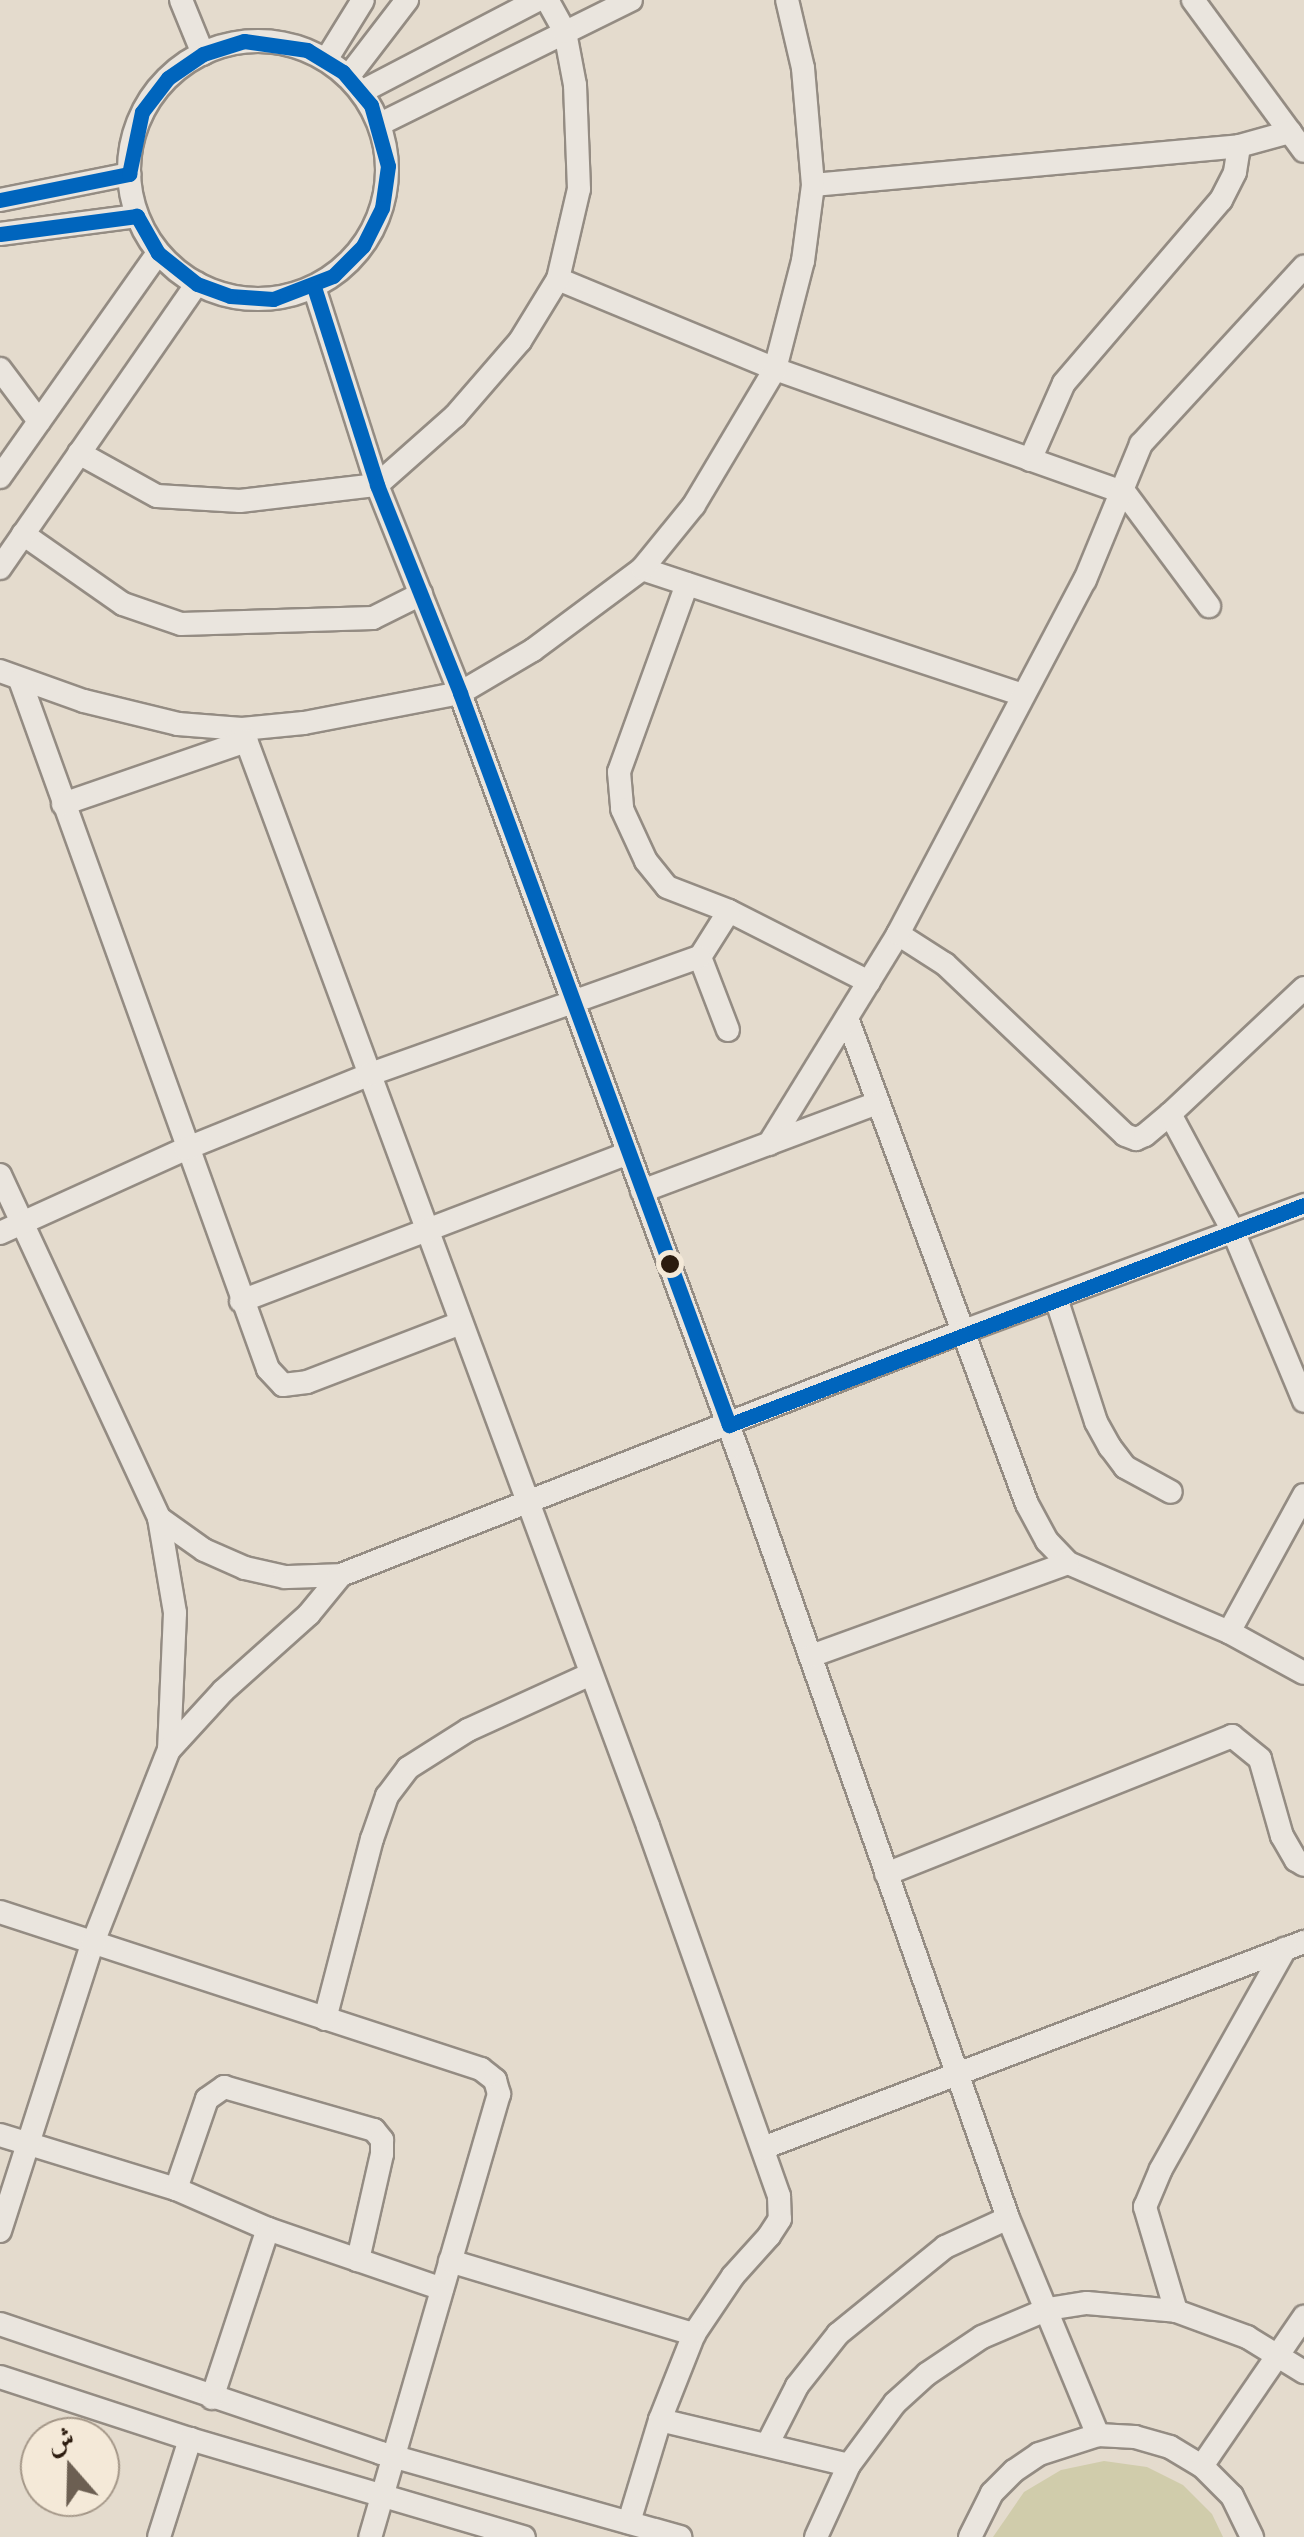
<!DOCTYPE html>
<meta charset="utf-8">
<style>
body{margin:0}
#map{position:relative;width:1304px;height:2537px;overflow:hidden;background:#e4dbcd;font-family:"IM FELL French Canon",Amiri,serif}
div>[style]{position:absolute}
.green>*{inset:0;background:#d0ccab}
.roads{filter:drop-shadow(2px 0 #948c83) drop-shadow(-2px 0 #948c83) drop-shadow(0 2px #948c83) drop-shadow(0 -2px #948c83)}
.minor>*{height:22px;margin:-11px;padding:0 11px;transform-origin:11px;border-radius:11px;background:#eae5de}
.minor>.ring{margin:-11px;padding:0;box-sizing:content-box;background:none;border:22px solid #eae5de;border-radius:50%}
.bus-1>*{height:15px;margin:-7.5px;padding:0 7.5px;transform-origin:7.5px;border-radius:7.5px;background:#0065bd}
.dots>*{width:28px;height:28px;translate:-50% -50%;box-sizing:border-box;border:5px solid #f4e9d8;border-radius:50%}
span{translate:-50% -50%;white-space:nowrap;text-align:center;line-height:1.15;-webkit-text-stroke:9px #f4e9d8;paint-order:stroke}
.north{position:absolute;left:20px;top:2417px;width:100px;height:100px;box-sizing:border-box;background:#f4e9d8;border:2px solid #a49788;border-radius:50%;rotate:340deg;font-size:28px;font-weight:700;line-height:40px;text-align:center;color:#2c1c0f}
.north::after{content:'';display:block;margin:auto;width:35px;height:45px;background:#6c5f52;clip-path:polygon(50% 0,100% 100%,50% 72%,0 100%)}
</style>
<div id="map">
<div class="green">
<i style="clip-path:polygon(1104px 2461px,1147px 2467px,1183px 2485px,1212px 2514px,1223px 2537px,993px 2537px,1024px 2492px,1061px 2470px)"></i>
</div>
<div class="roads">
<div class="minor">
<i style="left:181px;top:0;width:58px;rotate:67.8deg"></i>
<i style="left:1193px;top:0;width:187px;rotate:53.7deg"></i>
<i class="ring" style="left:129px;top:41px;width:236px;height:236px"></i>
<i style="left:326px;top:60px;width:70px;rotate:-58.3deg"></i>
<i style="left:348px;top:77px;width:97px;rotate:-52.5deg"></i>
<i style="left:361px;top:92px;width:199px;rotate:-27.5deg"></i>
<i style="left:380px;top:124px;width:280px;rotate:-26.3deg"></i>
<i style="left:813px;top:185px;width:428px;rotate:-5.2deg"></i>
<i style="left:1239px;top:146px;width:53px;rotate:-15.4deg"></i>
<i style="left:0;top:200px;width:132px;rotate:-11.4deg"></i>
<i style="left:0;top:234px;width:138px;rotate:-7.5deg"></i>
<i style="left:558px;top:279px;width:235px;rotate:22.5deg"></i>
<i style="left:775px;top:369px;width:371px;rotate:19.5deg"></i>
<i style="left:1125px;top:493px;width:141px;rotate:53.4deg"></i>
<i style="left:314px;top:287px;width:208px;rotate:72.3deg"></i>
<i style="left:377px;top:485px;width:224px;rotate:68.2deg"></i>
<i style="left:460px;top:693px;width:822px;rotate:69.87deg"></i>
<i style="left:743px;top:1465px;width:798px;rotate:70.61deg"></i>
<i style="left:1008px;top:2218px;width:235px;rotate:67.5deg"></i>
<i style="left:0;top:369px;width:65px;rotate:53.1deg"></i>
<i style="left:79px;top:453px;width:89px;rotate:28.9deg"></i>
<i style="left:157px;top:496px;width:83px;rotate:3.4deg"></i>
<i style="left:240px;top:501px;width:138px;rotate:-6.7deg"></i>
<i style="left:377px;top:485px;width:104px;rotate:-41.5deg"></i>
<i style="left:455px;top:416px;width:99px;rotate:-49.1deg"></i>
<i style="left:520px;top:341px;width:73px;rotate:-58.5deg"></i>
<i style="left:558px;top:279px;width:92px;rotate:-76.9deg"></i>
<i style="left:579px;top:189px;width:104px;rotate:-92.2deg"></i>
<i style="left:575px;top:85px;width:54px;rotate:-100.7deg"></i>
<i style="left:565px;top:32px;width:37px;rotate:-119deg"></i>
<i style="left:1030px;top:460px;width:84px;rotate:-66.2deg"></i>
<i style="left:1064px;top:383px;width:241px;rotate:-49.4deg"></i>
<i style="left:1221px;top:200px;width:31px;rotate:-63deg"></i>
<i style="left:1235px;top:172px;width:26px;rotate:-81deg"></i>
<i style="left:0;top:477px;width:274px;rotate:-54.8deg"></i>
<i style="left:23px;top:534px;width:122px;rotate:35deg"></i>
<i style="left:123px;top:604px;width:61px;rotate:19deg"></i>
<i style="left:181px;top:624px;width:192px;rotate:-1.8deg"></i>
<i style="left:373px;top:618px;width:54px;rotate:-26.6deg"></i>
<i style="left:0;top:568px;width:346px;rotate:-55.3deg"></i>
<i style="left:642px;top:569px;width:401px;rotate:18.3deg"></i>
<i style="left:687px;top:584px;width:200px;rotate:109.9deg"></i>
<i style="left:619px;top:772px;width:37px;rotate:85deg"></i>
<i style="left:622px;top:809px;width:57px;rotate:65.2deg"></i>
<i style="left:646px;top:861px;width:33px;rotate:51deg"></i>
<i style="left:667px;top:887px;width:66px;rotate:21.2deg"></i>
<i style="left:729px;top:911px;width:157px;rotate:26.9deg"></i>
<i style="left:0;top:671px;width:89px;rotate:19.7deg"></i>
<i style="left:84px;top:701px;width:97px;rotate:13.7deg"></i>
<i style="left:178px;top:724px;width:64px;rotate:4.5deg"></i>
<i style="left:242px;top:729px;width:62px;rotate:-5.5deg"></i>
<i style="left:304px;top:723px;width:159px;rotate:-10.9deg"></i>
<i style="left:460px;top:693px;width:85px;rotate:-30.5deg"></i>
<i style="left:533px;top:650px;width:136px;rotate:-36.6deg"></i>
<i style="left:642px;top:569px;width:82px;rotate:-50.9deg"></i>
<i style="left:694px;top:505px;width:158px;rotate:-59.2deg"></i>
<i style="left:775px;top:369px;width:112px;rotate:-75.5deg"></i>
<i style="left:803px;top:261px;width:77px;rotate:-82.5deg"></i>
<i style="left:813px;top:185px;width:117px;rotate:-94.9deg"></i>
<i style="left:803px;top:68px;width:70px;rotate:-103.2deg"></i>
<i style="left:20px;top:680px;width:732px;rotate:70.2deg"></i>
<i style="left:268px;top:1369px;width:22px;rotate:47deg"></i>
<i style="left:283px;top:1385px;width:24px;rotate:-7deg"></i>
<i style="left:307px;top:1382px;width:165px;rotate:-21deg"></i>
<i style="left:242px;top:729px;width:1170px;rotate:69.69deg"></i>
<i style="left:648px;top:1826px;width:393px;rotate:70.5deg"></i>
<i style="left:779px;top:2196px;width:23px;rotate:88deg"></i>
<i style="left:780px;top:2219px;width:20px;rotate:123deg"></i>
<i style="left:769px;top:2236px;width:54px;rotate:132deg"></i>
<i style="left:733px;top:2276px;width:70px;rotate:123.9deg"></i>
<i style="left:694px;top:2334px;width:92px;rotate:111.6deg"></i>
<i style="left:660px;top:2420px;width:107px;rotate:106.9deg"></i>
<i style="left:63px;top:804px;width:194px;rotate:-19deg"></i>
<i style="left:898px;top:934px;width:56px;rotate:32.6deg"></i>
<i style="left:945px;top:964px;width:248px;rotate:43.5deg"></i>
<i style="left:1125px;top:1135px;width:12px;rotate:20deg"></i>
<i style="left:1136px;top:1139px;width:10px;rotate:-24deg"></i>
<i style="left:1145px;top:1135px;width:33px;rotate:-40deg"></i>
<i style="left:1170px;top:1114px;width:133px;rotate:61.7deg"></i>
<i style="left:1233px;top:1231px;width:184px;rotate:67.3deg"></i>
<i style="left:847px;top:1018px;width:518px;rotate:69.68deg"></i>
<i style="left:1027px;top:1504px;width:42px;rotate:61.6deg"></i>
<i style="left:1047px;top:1541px;width:30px;rotate:46deg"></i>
<i style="left:1068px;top:1563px;width:175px;rotate:23.2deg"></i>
<i style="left:1229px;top:1632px;width:85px;rotate:28.7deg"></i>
<i style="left:728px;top:1030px;width:78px;rotate:-111deg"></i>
<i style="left:700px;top:957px;width:54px;rotate:-57.8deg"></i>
<i style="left:1170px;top:1114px;width:184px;rotate:-43.2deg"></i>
<i style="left:769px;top:1144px;width:246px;rotate:-58.4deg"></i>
<i style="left:898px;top:934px;width:400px;rotate:-62.2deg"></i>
<i style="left:1085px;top:580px;width:147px;rotate:-67.6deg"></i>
<i style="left:1141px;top:444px;width:241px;rotate:-47.4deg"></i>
<i style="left:0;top:1175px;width:378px;rotate:65.1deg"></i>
<i style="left:159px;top:1518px;width:96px;rotate:80.4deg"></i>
<i style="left:175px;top:1613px;width:137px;rotate:92.5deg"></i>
<i style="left:642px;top:1191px;width:251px;rotate:-20.5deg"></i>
<i style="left:0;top:1233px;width:203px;rotate:-24.4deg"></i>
<i style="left:185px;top:1149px;width:197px;rotate:-22deg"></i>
<i style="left:368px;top:1075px;width:352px;rotate:-19.6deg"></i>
<i style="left:1056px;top:1298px;width:130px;rotate:72.1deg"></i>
<i style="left:1096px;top:1422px;width:29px;rotate:61deg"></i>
<i style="left:1110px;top:1447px;width:25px;rotate:53deg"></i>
<i style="left:1125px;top:1467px;width:52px;rotate:28.5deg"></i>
<i style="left:241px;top:1301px;width:415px;rotate:-20.9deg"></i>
<i style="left:159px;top:1518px;width:55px;rotate:35.4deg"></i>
<i style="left:204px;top:1550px;width:45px;rotate:23.7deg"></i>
<i style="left:245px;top:1568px;width:41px;rotate:12.7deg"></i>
<i style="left:285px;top:1577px;width:56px;rotate:-2deg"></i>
<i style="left:341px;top:1575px;width:669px;rotate:-21.39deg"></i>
<i style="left:964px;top:1331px;width:363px;rotate:-20.3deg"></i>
<i style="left:1229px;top:1632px;width:156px;rotate:-61.3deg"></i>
<i style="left:811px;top:1656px;width:273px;rotate:-19.9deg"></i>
<i style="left:886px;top:1874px;width:373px;rotate:-21.7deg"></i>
<i style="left:1232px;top:1736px;width:36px;rotate:39deg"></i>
<i style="left:1260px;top:1759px;width:80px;rotate:74.1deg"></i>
<i style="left:1282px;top:1836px;width:28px;rotate:60deg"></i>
<i style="left:1296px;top:1860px;width:9px;rotate:32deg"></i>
<i style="left:0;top:1912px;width:506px;rotate:18.08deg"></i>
<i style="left:481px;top:2069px;width:18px;rotate:38deg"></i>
<i style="left:495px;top:2080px;width:15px;rotate:74deg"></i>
<i style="left:499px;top:2094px;width:461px;rotate:106.2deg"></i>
<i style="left:325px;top:2019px;width:186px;rotate:-75.4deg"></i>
<i style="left:372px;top:1839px;width:46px;rotate:-70.8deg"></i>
<i style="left:387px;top:1796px;width:35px;rotate:-53deg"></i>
<i style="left:408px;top:1768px;width:71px;rotate:-32.3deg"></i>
<i style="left:468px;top:1730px;width:135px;rotate:-24.5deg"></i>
<i style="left:0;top:2135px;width:184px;rotate:17.1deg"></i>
<i style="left:176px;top:2189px;width:100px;rotate:23.5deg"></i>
<i style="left:268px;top:2229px;width:184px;rotate:19deg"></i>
<i style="left:763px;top:2148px;width:579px;rotate:-20.85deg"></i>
<i style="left:176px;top:2189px;width:95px;rotate:-71deg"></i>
<i style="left:207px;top:2099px;width:21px;rotate:-35deg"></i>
<i style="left:224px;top:2087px;width:156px;rotate:16deg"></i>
<i style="left:374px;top:2130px;width:13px;rotate:51deg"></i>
<i style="left:382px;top:2140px;width:14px;rotate:90deg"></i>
<i style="left:382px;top:2154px;width:109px;rotate:102.8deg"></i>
<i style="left:0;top:2231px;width:300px;rotate:-72.2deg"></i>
<i style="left:92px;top:1945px;width:210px;rotate:-68.5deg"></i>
<i style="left:169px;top:1750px;width:80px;rotate:-47.5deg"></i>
<i style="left:223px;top:1691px;width:115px;rotate:-41.8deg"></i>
<i style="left:309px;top:1614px;width:50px;rotate:-50.6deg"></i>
<i style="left:450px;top:2261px;width:255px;rotate:16.7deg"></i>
<i style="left:1176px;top:2311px;width:109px;rotate:-106.6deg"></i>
<i style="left:1145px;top:2207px;width:41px;rotate:-67.2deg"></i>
<i style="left:1161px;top:2169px;width:253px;rotate:-60.6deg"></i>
<i style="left:0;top:2324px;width:402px;rotate:18.7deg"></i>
<i style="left:381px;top:2453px;width:311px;rotate:15.7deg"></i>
<i style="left:0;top:2377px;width:200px;rotate:18.1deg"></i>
<i style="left:190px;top:2439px;width:348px;rotate:16.4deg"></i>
<i style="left:212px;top:2398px;width:178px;rotate:-71.7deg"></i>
<i style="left:660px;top:2420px;width:194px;rotate:13.4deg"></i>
<i style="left:767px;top:2445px;width:66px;rotate:-63deg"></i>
<i style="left:797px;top:2386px;width:66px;rotate:-51.7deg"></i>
<i style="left:838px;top:2334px;width:138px;rotate:-39.1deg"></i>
<i style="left:945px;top:2247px;width:69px;rotate:-24.7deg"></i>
<i style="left:1202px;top:2466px;width:181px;rotate:-55.6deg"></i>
<i style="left:159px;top:2537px;width:103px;rotate:-72.4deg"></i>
<i style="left:816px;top:2537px;width:79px;rotate:-65.4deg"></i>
<i style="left:849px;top:2465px;width:77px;rotate:-53.4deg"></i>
<i style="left:895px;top:2403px;width:43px;rotate:-42.2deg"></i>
<i style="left:927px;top:2374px;width:66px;rotate:-33.9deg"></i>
<i style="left:982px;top:2337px;width:72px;rotate:-23deg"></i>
<i style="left:1048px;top:2309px;width:39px;rotate:-9deg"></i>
<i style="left:1087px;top:2303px;width:89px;rotate:5.1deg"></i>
<i style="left:1176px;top:2311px;width:76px;rotate:20.1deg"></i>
<i style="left:1247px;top:2337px;width:67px;rotate:31.6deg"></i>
<i style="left:970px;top:2537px;width:49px;rotate:-63.4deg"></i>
<i style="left:992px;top:2493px;width:31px;rotate:-45deg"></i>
<i style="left:1014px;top:2471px;width:30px;rotate:-34deg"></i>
<i style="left:1039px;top:2454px;width:62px;rotate:-17.9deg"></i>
<i style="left:1098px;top:2435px;width:37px;rotate:3deg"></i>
<i style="left:1135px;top:2437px;width:36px;rotate:16deg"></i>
<i style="left:1170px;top:2447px;width:37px;rotate:31deg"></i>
<i style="left:1202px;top:2466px;width:42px;rotate:45deg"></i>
<i style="left:1232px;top:2496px;width:46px;rotate:64deg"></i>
</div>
</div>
<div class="bus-1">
<i style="left:0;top:200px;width:132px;rotate:-11.4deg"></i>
<i style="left:129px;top:174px;width:63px;rotate:-78.2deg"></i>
<i style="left:142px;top:112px;width:43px;rotate:-52.6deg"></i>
<i style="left:168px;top:78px;width:42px;rotate:-34.4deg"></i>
<i style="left:203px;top:54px;width:43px;rotate:-17.6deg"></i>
<i style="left:244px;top:41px;width:64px;rotate:8.1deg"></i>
<i style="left:307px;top:50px;width:42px;rotate:31.4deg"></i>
<i style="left:343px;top:72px;width:43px;rotate:49.7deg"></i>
<i style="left:371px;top:105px;width:63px;rotate:74.4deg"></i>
<i style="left:388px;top:166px;width:42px;rotate:98.1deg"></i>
<i style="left:382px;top:208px;width:42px;rotate:116.6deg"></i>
<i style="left:363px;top:246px;width:42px;rotate:135deg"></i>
<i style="left:333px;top:276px;width:64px;rotate:159deg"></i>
<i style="left:273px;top:299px;width:43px;rotate:-176deg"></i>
<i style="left:230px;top:296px;width:35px;rotate:-160deg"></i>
<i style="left:197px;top:284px;width:50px;rotate:-141.5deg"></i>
<i style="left:158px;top:253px;width:43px;rotate:-119.6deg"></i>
<i style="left:137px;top:216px;width:138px;rotate:172.5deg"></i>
<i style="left:314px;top:287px;width:208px;rotate:72.3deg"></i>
<i style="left:377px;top:485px;width:224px;rotate:68.2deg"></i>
<i style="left:460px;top:693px;width:780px;rotate:69.82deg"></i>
<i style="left:729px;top:1425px;width:616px;rotate:-20.94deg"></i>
</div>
<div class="dots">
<i style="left:670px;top:1264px;background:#2c1c0f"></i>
</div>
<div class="north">ش</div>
</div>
